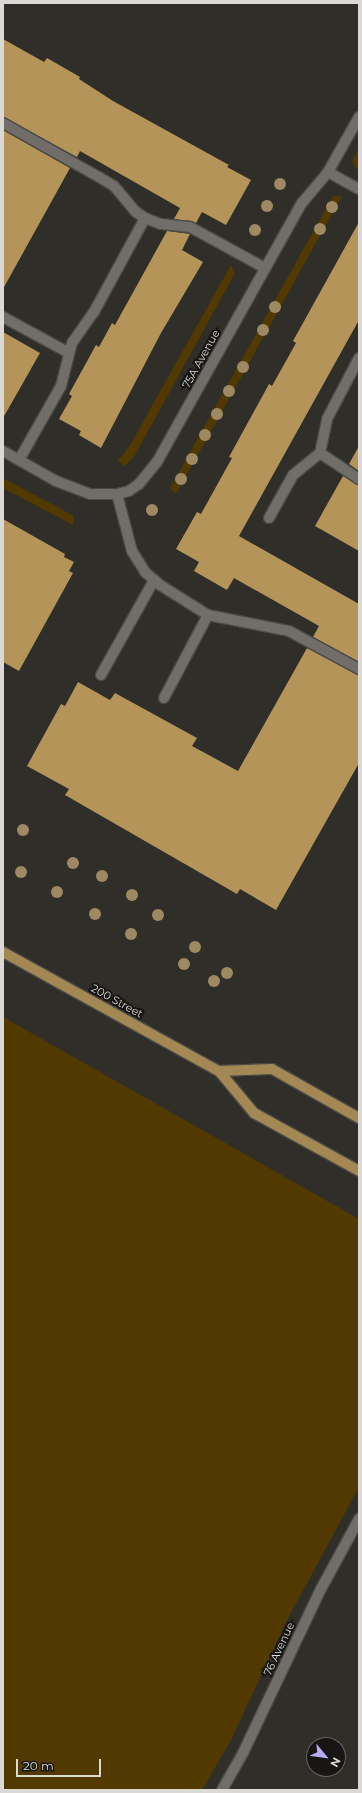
<!DOCTYPE html>
<style>
body{margin:0}
#map{position:relative;width:362px;height:1793px;overflow:hidden;background:#302e29;font-family:Montserrat,sans-serif}
div>[style]{position:absolute}
.green>*{inset:0;background:#523900}
.building>*{inset:0;background:#b49459}
.roads{filter:drop-shadow(1px 0 #4a4945) drop-shadow(-1px 0 #4a4945) drop-shadow(0 1px #4a4945) drop-shadow(0 -1px #4a4945)}
.lane>*{height:10px;margin:-5px;padding:0 5px;transform-origin:5px;border-radius:5px;background:#716e69}
.street>*{height:10px;margin:-5px;padding:0 5px;transform-origin:5px;border-radius:5px;background:#716e69}
.primary>*{height:10px;margin:-5px;padding:0 5px;transform-origin:5px;border-radius:5px;background:#a38854}
.trees>*{width:12px;height:12px;margin:-6px;border-radius:50%;background:#9f8963}
span{translate:-50% -50%;white-space:nowrap;text-align:center;line-height:1.15;-webkit-text-stroke:4px #171614;paint-order:stroke}
.street-label{font-size:11px;color:#dad9d6}
.frame{position:absolute;inset:0;border:4px solid #dad9d6;pointer-events:none}
.north{position:absolute;left:306px;top:1737px;width:40px;height:40px;box-sizing:border-box;background:#171614;border:1px solid #656462;border-radius:50%;rotate:119deg;font-size:11px;font-weight:700;line-height:16px;text-align:center;color:#dad9d6}
.north::after{content:'';display:block;margin:auto;width:14px;height:18px;background:#b8abf7;clip-path:polygon(50% 0,100% 100%,50% 72%,0 100%)}
.scale{position:absolute;left:16px;top:1759px;width:85px;height:18px;box-sizing:border-box;border:2px solid #dad9d6;border-top:0;padding-left:5px;font-size:12px;line-height:14px;white-space:nowrap;color:#dad9d6;-webkit-text-stroke:3px #171614;paint-order:stroke}
</style>
<div id="map">
<div class="green">
<i style="clip-path:polygon(359px 148px,359px 166px,357px 170px,352px 162px)"></i>
<i style="clip-path:polygon(333px 196px,342px 196px,176px 494px,170px 488px)"></i>
<i style="clip-path:polygon(231px 265px,235px 273px,135px 455px,125px 466px,118px 461px,130px 445px)"></i>
<i style="clip-path:polygon(3px 478px,74px 516px,73px 525px,3px 488px)"></i>
<i style="clip-path:polygon(3px 1017px,359px 1219px,359px 1487px,286px 1622px,231px 1740px,202px 1790px,3px 1790px)"></i>
</div>
<div class="building">
<i style="clip-path:polygon(3px 39px,44px 62px,47px 58px,80px 77px,79px 79px,113px 101px,229px 165px,227px 167px,251px 180px,226px 225px,202px 212px,196px 223px,174px 219px,180px 208px,80px 151px,77px 157px,3px 117px)"></i>
<i style="clip-path:polygon(3px 130px,70px 168px,3px 289px)"></i>
<i style="clip-path:polygon(359px 222px,359px 320px,239px 536px,359px 604px,359px 662px,313px 637px,319px 626px,234px 578px,227px 590px,194px 571px,199px 562px,176px 549px,197px 512px,201px 514px,232px 458px,229px 457px,269px 384px,272px 386px,296px 343px,293px 341px)"></i>
<i style="clip-path:polygon(167px 231px,190px 234px,182px 250px,203px 262px,161px 333px,101px 448px,79px 435px,81px 431px,59px 419px,72px 396px,69px 394px,96px 345px,99px 347px,112px 323px,115px 325px)"></i>
<i style="clip-path:polygon(3px 332px,40px 353px,3px 418px)"></i>
<i style="clip-path:polygon(359px 446px,359px 471px,349px 464px)"></i>
<i style="clip-path:polygon(343px 476px,359px 485px,359px 551px,315px 526px)"></i>
<i style="clip-path:polygon(3px 519px,65px 554px,64px 557px,74px 562px,69px 571px,73px 573px,19px 671px,3px 662px)"></i>
<i style="clip-path:polygon(307px 648px,359px 675px,359px 763px,276px 910px,240px 889px,237px 894px,65px 795px,69px 789px,27px 766px,61px 704px,65px 706px,78px 682px,110px 700px,115px 693px,197px 738px,192px 746px,238px 771px)"></i>
</div>
<div class="roads">
<div class="lane">
<i style="left:3px;top:123px;width:110px;rotate:29.4deg"></i>
<i style="left:99px;top:177px;width:17px;rotate:31deg"></i>
<i style="left:114px;top:186px;width:34px;rotate:50deg"></i>
<i style="left:136px;top:212px;width:11px;rotate:34deg"></i>
<i style="left:145px;top:218px;width:17px;rotate:21deg"></i>
<i style="left:161px;top:224px;width:29px;rotate:6deg"></i>
<i style="left:190px;top:227px;width:85px;rotate:28.7deg"></i>
<i style="left:328px;top:172px;width:35px;rotate:29deg"></i>
<i style="left:3px;top:317px;width:75px;rotate:28.6deg"></i>
<i style="left:320px;top:453px;width:47px;rotate:33.7deg"></i>
<i style="left:19px;top:460px;width:85px;rotate:-60.4deg"></i>
<i style="left:61px;top:386px;width:44px;rotate:-75.7deg"></i>
<i style="left:72px;top:343px;width:38px;rotate:-55deg"></i>
<i style="left:94px;top:312px;width:107px;rotate:-61.5deg"></i>
<i style="left:117px;top:494px;width:59px;rotate:75.3deg"></i>
<i style="left:132px;top:551px;width:25px;rotate:58deg"></i>
<i style="left:145px;top:572px;width:20px;rotate:41deg"></i>
<i style="left:160px;top:585px;width:57px;rotate:32deg"></i>
<i style="left:208px;top:615px;width:83px;rotate:11.2deg"></i>
<i style="left:289px;top:631px;width:80px;rotate:28.5deg"></i>
<i style="left:269px;top:518px;width:49px;rotate:-60.8deg"></i>
<i style="left:293px;top:475px;width:35px;rotate:-39deg"></i>
<i style="left:320px;top:453px;width:35px;rotate:-78deg"></i>
<i style="left:327px;top:419px;width:69px;rotate:-62.3deg"></i>
<i style="left:101px;top:675px;width:109px;rotate:-60.8deg"></i>
<i style="left:164px;top:698px;width:94px;rotate:-62.1deg"></i>
</div>
<div class="street">
<i style="left:3px;top:451px;width:61px;rotate:29.5deg"></i>
<i style="left:56px;top:481px;width:36px;rotate:21deg"></i>
<i style="left:90px;top:494px;width:27px"></i>
<i style="left:117px;top:494px;width:12px;rotate:-14deg"></i>
<i style="left:129px;top:491px;width:12px;rotate:-35deg"></i>
<i style="left:139px;top:484px;width:28px;rotate:-51deg"></i>
<i style="left:157px;top:462px;width:297px;rotate:-60.8deg"></i>
<i style="left:302px;top:203px;width:40px;rotate:-50deg"></i>
<i style="left:328px;top:172px;width:63px;rotate:-60.6deg"></i>
<i style="left:222px;top:1790px;width:43px;rotate:-60.4deg"></i>
<i style="left:243px;top:1753px;width:182px;rotate:-64.6deg"></i>
<i style="left:321px;top:1589px;width:80px;rotate:-61.5deg"></i>
</div>
<div class="primary">
<i style="left:3px;top:952px;width:247px;rotate:28.9deg"></i>
<i style="left:219px;top:1071px;width:55px;rotate:50.2deg"></i>
<i style="left:254px;top:1113px;width:120px;rotate:28.9deg"></i>
<i style="left:219px;top:1071px;width:53px;rotate:-2.2deg"></i>
<i style="left:272px;top:1069px;width:100px;rotate:29.4deg"></i>
</div>
</div>
<div class="trees">
<i style="left:280px;top:184px"></i>
<i style="left:267px;top:206px"></i>
<i style="left:332px;top:207px"></i>
<i style="left:320px;top:229px"></i>
<i style="left:255px;top:230px"></i>
<i style="left:275px;top:307px"></i>
<i style="left:263px;top:330px"></i>
<i style="left:243px;top:367px"></i>
<i style="left:229px;top:391px"></i>
<i style="left:217px;top:414px"></i>
<i style="left:205px;top:435px"></i>
<i style="left:192px;top:459px"></i>
<i style="left:181px;top:479px"></i>
<i style="left:152px;top:510px"></i>
<i style="left:23px;top:830px"></i>
<i style="left:73px;top:863px"></i>
<i style="left:21px;top:872px"></i>
<i style="left:102px;top:876px"></i>
<i style="left:57px;top:892px"></i>
<i style="left:132px;top:895px"></i>
<i style="left:95px;top:914px"></i>
<i style="left:158px;top:915px"></i>
<i style="left:131px;top:934px"></i>
<i style="left:195px;top:947px"></i>
<i style="left:184px;top:964px"></i>
<i style="left:227px;top:973px"></i>
<i style="left:214px;top:981px"></i>
</div>
<div class="street-label">
<span style="left:201px;top:359px;rotate:-61deg">75A Avenue</span>
<span style="left:117px;top:1001px;rotate:29deg">200 Street</span>
<span style="left:279px;top:1649px;rotate:-65deg">76 Avenue</span>
</div>
<div class="frame"></div>
<div class="north">N</div>
<div class="scale">20 m</div>
</div>
